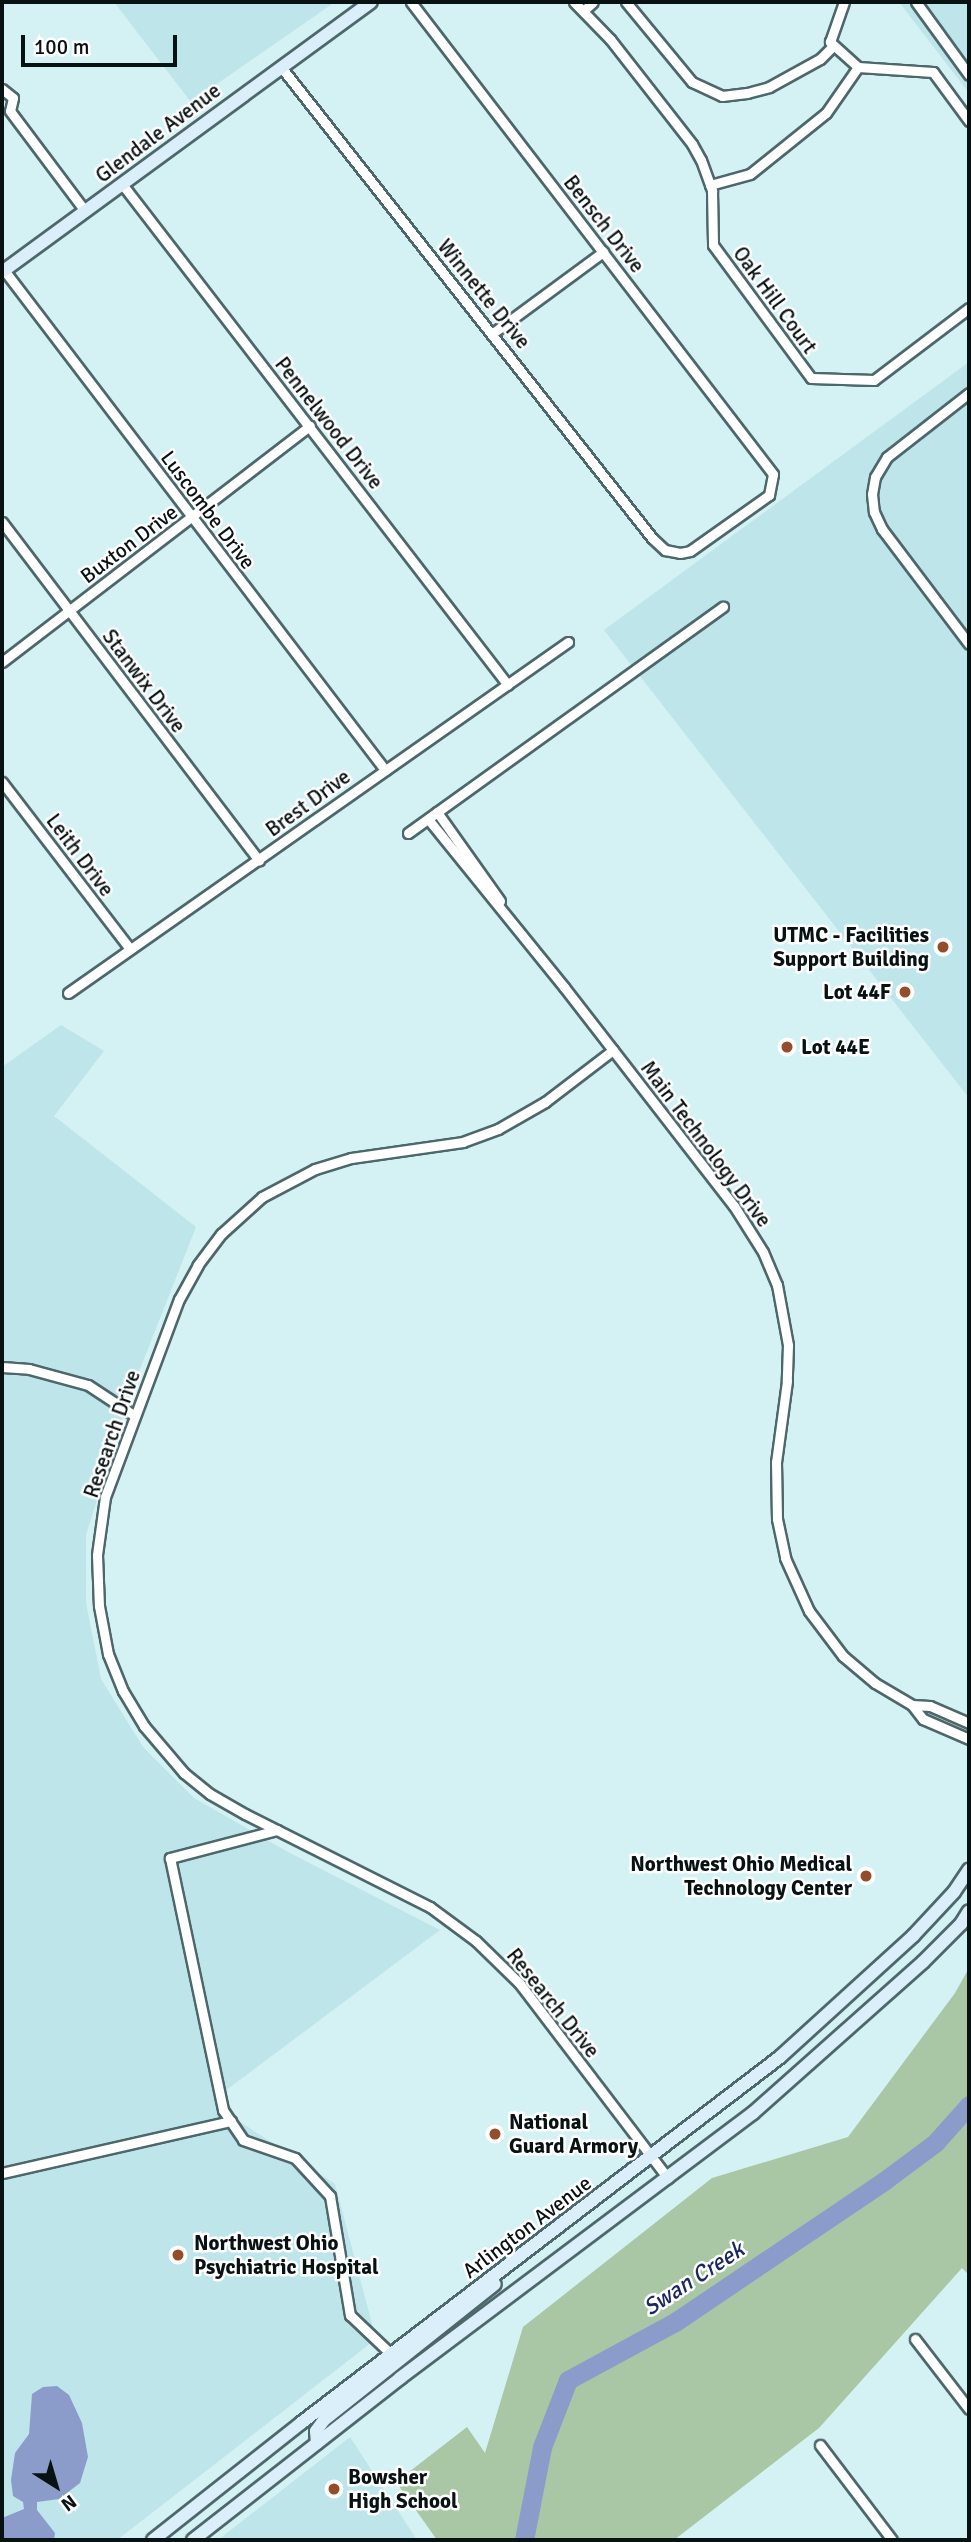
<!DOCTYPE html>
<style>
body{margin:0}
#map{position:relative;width:971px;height:2542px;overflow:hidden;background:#d4f1f4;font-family:Signika,sans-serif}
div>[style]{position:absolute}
.built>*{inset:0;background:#bee5ea}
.green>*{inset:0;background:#a9c7a5}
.water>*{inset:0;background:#8b9ccb}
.river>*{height:19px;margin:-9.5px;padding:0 9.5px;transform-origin:9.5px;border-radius:9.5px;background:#8b9ccb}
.roads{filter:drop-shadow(2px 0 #4d676a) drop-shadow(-2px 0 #4d676a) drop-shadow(0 2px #4d676a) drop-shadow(0 -2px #4d676a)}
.street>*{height:9px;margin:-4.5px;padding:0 4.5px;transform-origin:4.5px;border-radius:4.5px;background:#fff}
.secondary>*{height:12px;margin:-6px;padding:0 6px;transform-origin:6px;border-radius:6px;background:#dbeffb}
.dots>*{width:19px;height:19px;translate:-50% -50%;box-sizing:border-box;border:4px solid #fff;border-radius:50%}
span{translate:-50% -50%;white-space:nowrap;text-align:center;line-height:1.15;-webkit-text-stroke:5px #fff;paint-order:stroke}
.street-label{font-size:21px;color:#081213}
.poi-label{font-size:21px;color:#081213;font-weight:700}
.right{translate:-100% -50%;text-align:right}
.left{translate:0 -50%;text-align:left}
.water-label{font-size:23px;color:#1a2861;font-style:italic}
.frame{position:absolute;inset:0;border:4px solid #081213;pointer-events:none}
.north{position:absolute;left:21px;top:2451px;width:70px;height:70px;-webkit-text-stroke:5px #fff;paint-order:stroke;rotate:143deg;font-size:19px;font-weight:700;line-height:28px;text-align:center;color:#081213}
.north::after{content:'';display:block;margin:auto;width:24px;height:32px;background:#081213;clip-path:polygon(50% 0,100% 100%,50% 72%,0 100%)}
.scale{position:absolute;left:21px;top:35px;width:156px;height:32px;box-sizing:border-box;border:4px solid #081213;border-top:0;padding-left:9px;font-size:21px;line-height:24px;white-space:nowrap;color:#081213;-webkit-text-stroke:5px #fff;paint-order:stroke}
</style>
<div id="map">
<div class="built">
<i style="clip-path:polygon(114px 2px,335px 2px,191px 102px)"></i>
<i style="clip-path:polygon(899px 2px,969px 2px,969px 93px)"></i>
<i style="clip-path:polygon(969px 362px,969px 1098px,604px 630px)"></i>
<i style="clip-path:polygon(61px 1025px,104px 1051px,54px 1116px,196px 1227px,129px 1397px,86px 1535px,86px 1603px,101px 1679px,143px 1747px,194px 1798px,288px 1852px,440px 1930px,221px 2094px,228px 2114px,335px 2184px,376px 2339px,117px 2540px,2px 2540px,2px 1067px)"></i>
<i style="clip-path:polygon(350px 2437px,417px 2540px,218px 2540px)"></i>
</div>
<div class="green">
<i style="clip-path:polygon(969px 1968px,969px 2275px,962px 2268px,819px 2428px,674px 2540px,437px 2540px,396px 2482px,467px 2427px,485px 2453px,523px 2327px,712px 2178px,848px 2137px,955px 1993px)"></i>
</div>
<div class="water">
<i style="clip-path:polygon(57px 2386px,69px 2395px,82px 2423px,88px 2457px,80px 2483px,59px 2499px,37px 2502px,37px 2510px,55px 2533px,54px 2540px,2px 2540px,2px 2518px,24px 2509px,23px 2502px,13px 2496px,11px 2480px,15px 2453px,29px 2434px,32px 2394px,43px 2387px)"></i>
</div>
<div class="river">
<i style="left:524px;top:2540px;width:95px;rotate:-79deg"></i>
<i style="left:542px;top:2447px;width:72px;rotate:-68.8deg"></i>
<i style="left:568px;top:2380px;width:122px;rotate:-28.5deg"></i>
<i style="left:675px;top:2322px;width:252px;rotate:-34deg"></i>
<i style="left:884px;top:2181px;width:64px;rotate:-36.7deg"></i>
<i style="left:935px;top:2143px;width:51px;rotate:-48.2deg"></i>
</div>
<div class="roads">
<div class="street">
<i style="left:574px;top:2px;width:52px;rotate:45.8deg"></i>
<i style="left:610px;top:39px;width:133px;rotate:52deg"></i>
<i style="left:692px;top:144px;width:18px;rotate:61deg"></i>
<i style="left:701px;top:160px;width:33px;rotate:70deg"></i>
<i style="left:712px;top:191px;width:54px;rotate:88.9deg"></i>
<i style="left:713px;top:245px;width:165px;rotate:53.6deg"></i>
<i style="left:811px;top:378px;width:63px;rotate:1.8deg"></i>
<i style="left:874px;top:380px;width:119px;rotate:-37.2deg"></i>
<i style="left:626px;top:2px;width:104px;rotate:50.5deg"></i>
<i style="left:692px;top:82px;width:33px;rotate:25deg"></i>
<i style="left:722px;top:96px;width:25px;rotate:-7deg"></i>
<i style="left:747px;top:93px;width:23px;rotate:-15deg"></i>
<i style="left:769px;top:87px;width:58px;rotate:-28.8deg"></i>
<i style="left:820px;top:59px;width:17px;rotate:-45deg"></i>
<i style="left:916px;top:2px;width:90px;rotate:54deg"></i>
<i style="left:583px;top:11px;width:13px;rotate:-42deg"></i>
<i style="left:281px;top:67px;width:600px;rotate:51.77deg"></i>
<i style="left:652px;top:538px;width:18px;rotate:43deg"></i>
<i style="left:665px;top:550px;width:15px;rotate:11deg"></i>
<i style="left:680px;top:553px;width:10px;rotate:-11deg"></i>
<i style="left:690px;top:551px;width:97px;rotate:-35.3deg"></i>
<i style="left:769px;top:495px;width:21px;rotate:-79deg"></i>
<i style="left:773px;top:474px;width:595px;rotate:-127.49deg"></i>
<i style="left:858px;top:67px;width:75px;rotate:3.8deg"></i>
<i style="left:933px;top:72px;width:61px;rotate:53.7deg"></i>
<i style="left:2px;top:89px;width:14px;rotate:39deg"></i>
<i style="left:13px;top:98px;width:13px;rotate:103deg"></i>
<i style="left:10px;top:111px;width:125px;rotate:53.1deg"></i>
<i style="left:122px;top:184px;width:632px;rotate:52.39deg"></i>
<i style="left:710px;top:185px;width:41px;rotate:-15.4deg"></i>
<i style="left:750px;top:174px;width:97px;rotate:-38.8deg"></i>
<i style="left:826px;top:113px;width:56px;rotate:-55.2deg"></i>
<i style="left:858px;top:67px;width:38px;rotate:-138deg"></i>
<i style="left:830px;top:42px;width:42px;rotate:-70.7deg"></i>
<i style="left:4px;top:270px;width:629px;rotate:52.69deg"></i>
<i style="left:493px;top:333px;width:137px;rotate:-36.4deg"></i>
<i style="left:969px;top:393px;width:104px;rotate:142deg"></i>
<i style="left:887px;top:457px;width:23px;rotate:121deg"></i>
<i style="left:875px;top:477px;width:17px;rotate:100deg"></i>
<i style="left:872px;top:494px;width:18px;rotate:84deg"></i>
<i style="left:874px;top:512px;width:19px;rotate:65deg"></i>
<i style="left:882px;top:529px;width:144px;rotate:52.9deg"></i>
<i style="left:2px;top:522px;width:425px;rotate:52.8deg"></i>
<i style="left:2px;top:662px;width:388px;rotate:-37.5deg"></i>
<i style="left:2px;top:782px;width:210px;rotate:52.5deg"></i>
<i style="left:437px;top:812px;width:109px;rotate:54.7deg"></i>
<i style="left:428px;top:819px;width:216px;rotate:51deg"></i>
<i style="left:564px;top:987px;width:277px;rotate:52.2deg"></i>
<i style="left:734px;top:1206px;width:54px;rotate:57.8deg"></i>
<i style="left:763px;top:1252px;width:36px;rotate:67deg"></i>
<i style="left:777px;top:1285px;width:61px;rotate:79.6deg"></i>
<i style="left:788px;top:1345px;width:36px;rotate:92deg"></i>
<i style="left:787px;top:1381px;width:82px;rotate:97.7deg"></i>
<i style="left:776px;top:1462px;width:57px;rotate:89deg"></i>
<i style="left:777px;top:1519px;width:40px;rotate:78deg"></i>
<i style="left:785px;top:1558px;width:58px;rotate:65.6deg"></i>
<i style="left:809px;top:1611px;width:56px;rotate:52.9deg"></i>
<i style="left:843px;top:1656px;width:42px;rotate:40.2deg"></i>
<i style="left:875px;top:1683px;width:43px;rotate:30.7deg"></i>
<i style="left:912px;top:1705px;width:18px;rotate:3deg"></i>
<i style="left:930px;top:1706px;width:43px;rotate:23.6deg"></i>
<i style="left:408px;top:833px;width:388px;rotate:-35.7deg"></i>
<i style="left:68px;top:993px;width:611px;rotate:-35.07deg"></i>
<i style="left:613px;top:1050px;width:86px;rotate:142.6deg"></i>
<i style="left:545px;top:1102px;width:54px;rotate:150.1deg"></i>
<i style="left:498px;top:1129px;width:37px;rotate:160deg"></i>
<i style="left:463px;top:1142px;width:113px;rotate:171.9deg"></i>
<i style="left:351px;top:1158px;width:38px;rotate:163deg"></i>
<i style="left:315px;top:1169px;width:60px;rotate:152.2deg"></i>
<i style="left:262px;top:1197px;width:55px;rotate:137.9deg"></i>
<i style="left:221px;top:1234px;width:39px;rotate:127deg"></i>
<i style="left:198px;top:1265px;width:39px;rotate:119deg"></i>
<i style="left:179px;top:1299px;width:211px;rotate:110.5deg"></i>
<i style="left:105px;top:1497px;width:59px;rotate:97.9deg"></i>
<i style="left:97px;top:1555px;width:51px;rotate:87.8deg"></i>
<i style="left:99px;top:1606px;width:49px;rotate:79.4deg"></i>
<i style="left:108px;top:1654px;width:40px;rotate:68deg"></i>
<i style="left:123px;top:1691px;width:41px;rotate:59deg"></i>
<i style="left:144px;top:1726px;width:62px;rotate:49.6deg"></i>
<i style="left:184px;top:1773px;width:33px;rotate:39deg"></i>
<i style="left:210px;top:1794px;width:40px;rotate:29.7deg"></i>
<i style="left:245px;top:1814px;width:207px;rotate:26.7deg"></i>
<i style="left:430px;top:1907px;width:57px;rotate:36.5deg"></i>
<i style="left:476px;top:1941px;width:62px;rotate:44.3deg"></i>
<i style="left:520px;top:1984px;width:244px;rotate:52.7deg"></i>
<i style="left:2px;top:1367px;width:27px;rotate:4deg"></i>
<i style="left:29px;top:1369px;width:61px;rotate:15.2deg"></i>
<i style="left:88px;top:1385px;width:56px;rotate:33.4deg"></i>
<i style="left:912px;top:1705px;width:18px;rotate:52deg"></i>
<i style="left:923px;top:1719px;width:50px;rotate:23.5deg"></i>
<i style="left:277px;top:1830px;width:111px;rotate:165.3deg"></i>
<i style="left:170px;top:1858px;width:258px;rotate:78.1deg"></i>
<i style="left:223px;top:2110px;width:36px;rotate:56deg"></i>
<i style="left:243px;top:2140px;width:55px;rotate:19.1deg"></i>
<i style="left:295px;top:2158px;width:52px;rotate:47.4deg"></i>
<i style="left:330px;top:2196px;width:121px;rotate:80.5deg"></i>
<i style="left:350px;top:2315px;width:57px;rotate:43.6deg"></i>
<i style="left:2px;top:2173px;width:235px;rotate:-12.8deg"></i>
<i style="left:915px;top:2339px;width:88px;rotate:52.4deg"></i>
<i style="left:820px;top:2445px;width:119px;rotate:52.8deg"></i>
</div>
<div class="secondary">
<i style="left:2px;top:272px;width:457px;rotate:-36.2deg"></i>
<i style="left:317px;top:2443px;width:12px;rotate:-95deg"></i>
<i style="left:316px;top:2431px;width:14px;rotate:-54deg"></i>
<i style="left:324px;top:2420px;width:218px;rotate:-38.5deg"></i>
<i style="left:153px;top:2540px;width:189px;rotate:-38.3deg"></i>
<i style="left:301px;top:2423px;width:603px;rotate:-37.38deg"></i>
<i style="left:780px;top:2057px;width:180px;rotate:-42.3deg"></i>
<i style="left:913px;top:1936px;width:60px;rotate:-47deg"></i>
<i style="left:954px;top:1892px;width:27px;rotate:-56deg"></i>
<i style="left:193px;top:2540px;width:263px;rotate:-38deg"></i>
<i style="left:400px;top:2378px;width:441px;rotate:-36.9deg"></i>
<i style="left:753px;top:2113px;width:227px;rotate:-41.6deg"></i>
<i style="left:923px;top:1962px;width:54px;rotate:-45deg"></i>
<i style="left:961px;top:1924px;width:15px;rotate:-58deg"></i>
</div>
</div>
<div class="dots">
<i style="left:943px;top:947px;background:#954d29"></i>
<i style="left:905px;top:992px;background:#954d29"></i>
<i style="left:787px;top:1047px;background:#954d29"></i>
<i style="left:866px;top:1876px;background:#954d29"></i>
<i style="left:495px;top:2134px;background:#954d29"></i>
<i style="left:178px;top:2255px;background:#954d29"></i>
<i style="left:334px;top:2489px;background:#954d29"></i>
</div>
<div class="street-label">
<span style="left:158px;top:133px;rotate:-37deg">Glendale Avenue</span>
<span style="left:604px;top:224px;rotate:52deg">Bensch Drive</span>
<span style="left:484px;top:294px;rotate:51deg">Winnette Drive</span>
<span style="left:775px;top:300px;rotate:54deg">Oak Hill Court</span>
<span style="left:329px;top:423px;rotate:52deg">Pennelwood Drive</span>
<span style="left:208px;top:510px;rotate:53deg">Luscombe Drive</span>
<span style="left:129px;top:544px;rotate:-37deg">Buxton Drive</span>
<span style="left:144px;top:681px;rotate:53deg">Stanwix Drive</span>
<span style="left:308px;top:803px;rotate:-36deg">Brest Drive</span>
<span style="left:80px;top:855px;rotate:53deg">Leith Drive</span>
<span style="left:706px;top:1144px;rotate:53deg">Main Technology Drive</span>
<span style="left:112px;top:1434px;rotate:-71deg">Research Drive</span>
<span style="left:553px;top:2003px;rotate:51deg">Research Drive</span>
<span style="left:527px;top:2227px;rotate:-37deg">Arlington Avenue</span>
</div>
<div class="poi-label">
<span class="right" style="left:929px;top:947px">UTMC - Facilities<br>Support Building</span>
<span class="right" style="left:891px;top:992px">Lot 44F</span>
<span class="left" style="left:801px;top:1047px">Lot 44E</span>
<span class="right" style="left:852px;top:1876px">Northwest Ohio Medical<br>Technology Center</span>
<span class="left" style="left:509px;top:2134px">National<br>Guard Armory</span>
<span class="left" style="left:194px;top:2255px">Northwest Ohio<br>Psychiatric Hospital</span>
<span class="left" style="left:348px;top:2489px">Bowsher<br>High School</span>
</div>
<div class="water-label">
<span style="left:694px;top:2279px;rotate:-33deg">Swan Creek</span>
</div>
<div class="frame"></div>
<div class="north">N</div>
<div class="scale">100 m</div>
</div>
